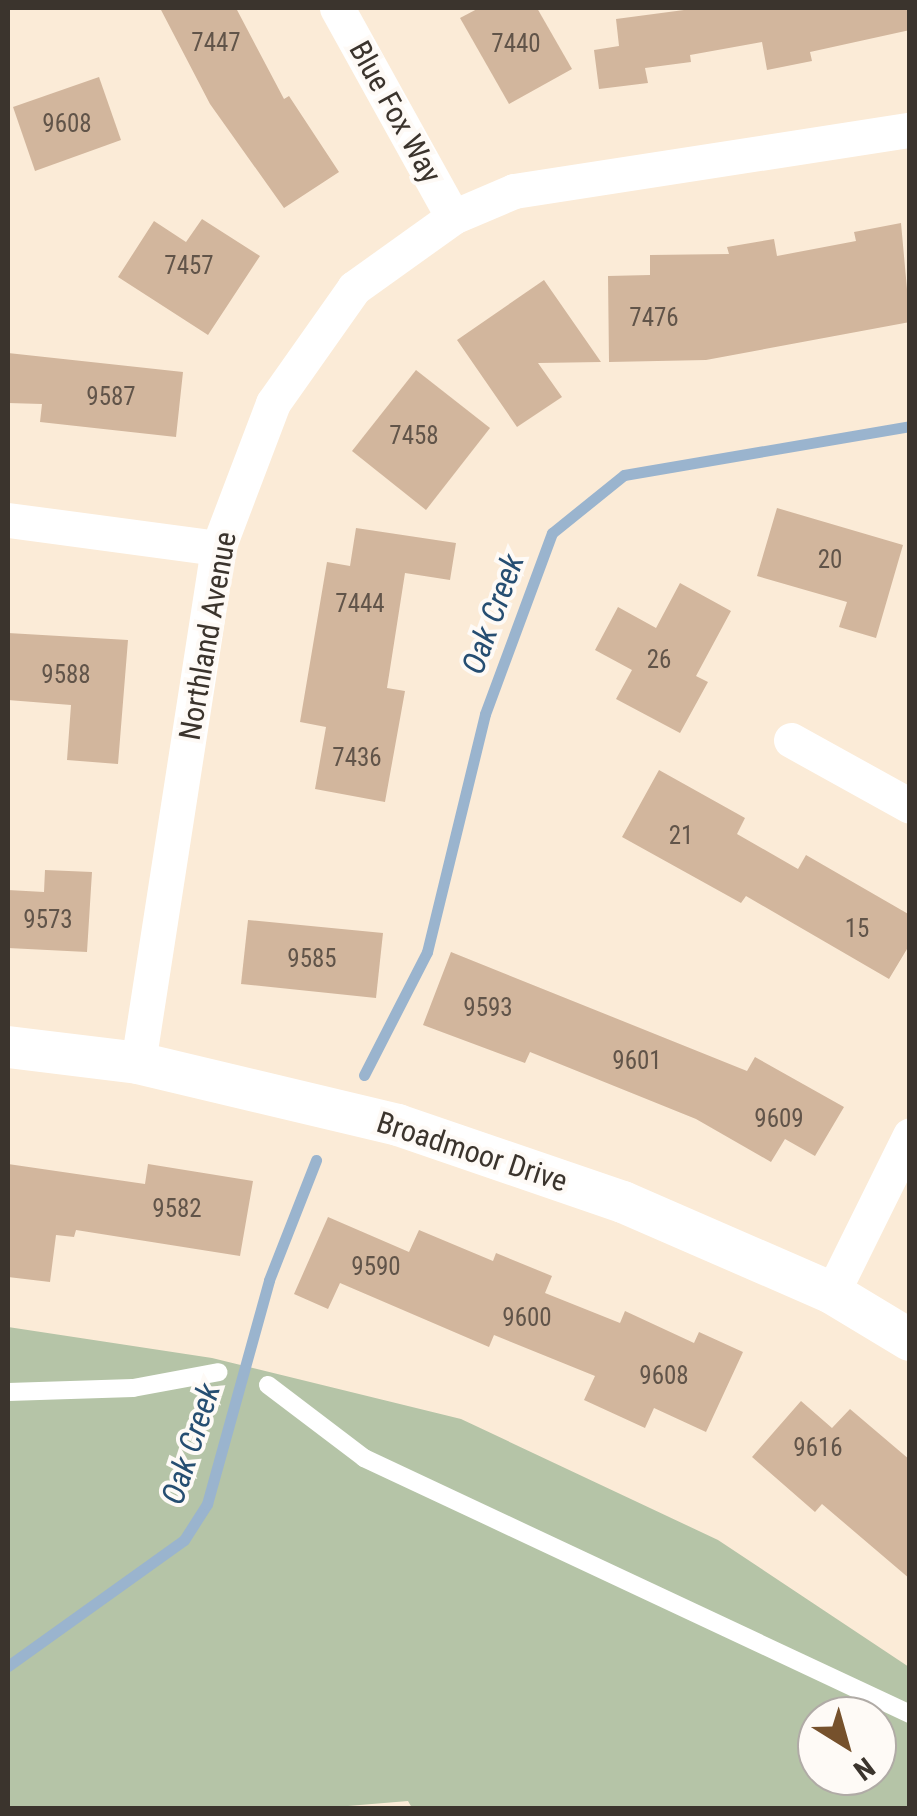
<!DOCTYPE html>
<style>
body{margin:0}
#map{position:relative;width:917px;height:1816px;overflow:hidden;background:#fbebd7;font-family:"Roboto Condensed",sans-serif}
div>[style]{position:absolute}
.green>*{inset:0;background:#b5c4a7}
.stream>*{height:11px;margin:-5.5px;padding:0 5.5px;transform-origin:5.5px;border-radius:5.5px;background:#9ab4ce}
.building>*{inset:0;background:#d2b69d}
.service>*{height:18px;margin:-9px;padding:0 9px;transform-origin:9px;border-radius:9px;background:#fff}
.minor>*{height:35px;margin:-17.5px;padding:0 17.5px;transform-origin:17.5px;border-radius:17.5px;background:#fff}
.tertiary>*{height:42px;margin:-21px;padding:0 21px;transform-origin:21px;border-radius:21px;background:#fff}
span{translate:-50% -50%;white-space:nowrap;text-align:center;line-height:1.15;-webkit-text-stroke:8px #fefaf6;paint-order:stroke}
.number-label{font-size:25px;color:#615449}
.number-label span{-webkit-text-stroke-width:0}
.street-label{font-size:30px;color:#3b342d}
.water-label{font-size:32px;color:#264e72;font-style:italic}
.frame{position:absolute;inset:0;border:10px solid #3b342d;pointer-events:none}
.north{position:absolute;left:797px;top:1696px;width:100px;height:100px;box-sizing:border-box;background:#fefaf6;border:2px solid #b0aba6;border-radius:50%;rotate:143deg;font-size:28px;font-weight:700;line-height:40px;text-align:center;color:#3b342d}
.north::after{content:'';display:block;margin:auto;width:35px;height:45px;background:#76512c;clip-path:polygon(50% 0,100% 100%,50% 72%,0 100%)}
</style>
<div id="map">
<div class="green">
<i style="clip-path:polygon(evenodd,8px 1327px,212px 1358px,461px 1419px,718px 1540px,909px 1667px,909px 1808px,412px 1808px,408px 1801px,324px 1808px,8px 1808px,8px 1327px,817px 1716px,877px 1716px,877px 1776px,817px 1776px,817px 1716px)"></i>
</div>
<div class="stream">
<i style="left:364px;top:1075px;width:138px;rotate:-62.9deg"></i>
<i style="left:427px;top:952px;width:245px;rotate:-76.3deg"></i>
<i style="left:485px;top:714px;width:193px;rotate:-69.7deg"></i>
<i style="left:552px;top:533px;width:92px;rotate:-38.9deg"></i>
<i style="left:624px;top:475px;width:290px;rotate:-9.7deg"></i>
<i style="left:8px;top:1666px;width:216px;rotate:-35.6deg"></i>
<i style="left:184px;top:1540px;width:43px;rotate:-57.4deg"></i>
<i style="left:207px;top:1504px;width:232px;rotate:-74.5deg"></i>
<i style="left:269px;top:1280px;width:129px;rotate:-68.6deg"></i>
</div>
<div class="building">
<i style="clip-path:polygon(160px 8px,236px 8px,284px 99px,289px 96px,339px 172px,284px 208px,210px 104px)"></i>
<i style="clip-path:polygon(479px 8px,537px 8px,572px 69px,509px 104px,460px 18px)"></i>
<i style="clip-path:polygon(699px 8px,910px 8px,910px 30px,810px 52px,812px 61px,767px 70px,762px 42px,690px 55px,691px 62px,645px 68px,648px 83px,599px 89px,594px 50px,619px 46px,616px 19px)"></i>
<i style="clip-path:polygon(99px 77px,121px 140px,35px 171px,13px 107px)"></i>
<i style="clip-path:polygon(202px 219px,260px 256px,208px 335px,118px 277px,154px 221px,186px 242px)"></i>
<i style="clip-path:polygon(901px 223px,910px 322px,706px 360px,609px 362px,608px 276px,650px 275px,650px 255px,729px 254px,727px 247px,774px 239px,777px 256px,856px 241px,854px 232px)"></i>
<i style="clip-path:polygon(544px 280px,601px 362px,538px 363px,562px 397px,517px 427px,457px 340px)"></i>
<i style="clip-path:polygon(8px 353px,183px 372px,176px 437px,40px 422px,42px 404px,8px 403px)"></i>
<i style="clip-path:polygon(416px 370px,490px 428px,426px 510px,352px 451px)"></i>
<i style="clip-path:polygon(777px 508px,903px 545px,876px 638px,839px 627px,847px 602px,757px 576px)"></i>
<i style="clip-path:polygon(356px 528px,456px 543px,450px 580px,405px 573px,387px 688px,405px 691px,385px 802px,315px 789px,326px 727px,300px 722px,327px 562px,350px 566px)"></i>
<i style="clip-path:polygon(680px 583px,731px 611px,696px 676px,708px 682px,680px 733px,616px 699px,632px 670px,595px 650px,618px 607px,656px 628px)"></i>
<i style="clip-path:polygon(8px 633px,128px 640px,118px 764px,67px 760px,71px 705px,8px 700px)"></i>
<i style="clip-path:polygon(659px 770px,745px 818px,737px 834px,798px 869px,806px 855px,910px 915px,910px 944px,889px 979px,746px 896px,741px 903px,622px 837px)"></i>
<i style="clip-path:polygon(45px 870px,92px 872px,87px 952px,8px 948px,8px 890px,44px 892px)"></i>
<i style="clip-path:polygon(248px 920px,383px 933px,376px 998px,241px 984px)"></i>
<i style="clip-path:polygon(451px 952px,747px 1071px,755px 1057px,844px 1107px,815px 1156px,785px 1139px,771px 1162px,696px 1119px,530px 1052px,525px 1063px,423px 1025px)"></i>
<i style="clip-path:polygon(8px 1164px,145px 1184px,148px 1164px,253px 1181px,240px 1256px,76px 1230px,74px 1237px,56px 1235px,50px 1282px,8px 1277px)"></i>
<i style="clip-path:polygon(328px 1217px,409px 1252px,419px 1230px,493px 1261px,496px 1253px,552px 1276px,545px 1293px,620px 1323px,625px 1311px,694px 1343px,699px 1332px,743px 1352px,706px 1432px,654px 1408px,645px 1428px,584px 1400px,595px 1376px,494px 1335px,489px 1347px,340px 1283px,328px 1309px,294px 1294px)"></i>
<i style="clip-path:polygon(801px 1401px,832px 1428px,850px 1409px,910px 1460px,910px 1579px,822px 1504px,815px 1512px,752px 1457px)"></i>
</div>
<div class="service">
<i style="left:268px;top:1385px;width:121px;rotate:37.2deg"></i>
<i style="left:364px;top:1458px;width:603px;rotate:25.12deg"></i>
<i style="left:8px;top:1392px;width:125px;rotate:-1.8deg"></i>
<i style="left:133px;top:1388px;width:87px;rotate:-10.5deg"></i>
</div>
<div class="minor">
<i style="left:337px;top:8px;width:239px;rotate:61deg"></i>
<i style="left:8px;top:520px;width:212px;rotate:7.6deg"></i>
<i style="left:791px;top:740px;width:136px;rotate:29deg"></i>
<i style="left:138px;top:1063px;width:521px;rotate:-81.17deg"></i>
<i style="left:218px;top:548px;width:155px;rotate:-69.2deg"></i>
<i style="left:273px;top:403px;width:141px;rotate:-54.8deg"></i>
<i style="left:354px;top:288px;width:122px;rotate:-35.6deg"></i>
<i style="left:453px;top:217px;width:66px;rotate:-23.1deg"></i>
<i style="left:514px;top:191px;width:401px;rotate:-8.8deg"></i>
<i style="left:832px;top:1293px;width:176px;rotate:-63.7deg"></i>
</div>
<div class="tertiary">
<i style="left:8px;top:1047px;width:131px;rotate:7deg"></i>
<i style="left:138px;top:1063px;width:267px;rotate:13.4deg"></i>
<i style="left:398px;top:1125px;width:238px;rotate:18.9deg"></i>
<i style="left:623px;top:1202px;width:228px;rotate:23.5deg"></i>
<i style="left:832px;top:1293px;width:91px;rotate:31.1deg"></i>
</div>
<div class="number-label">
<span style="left:216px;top:43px">7447</span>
<span style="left:516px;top:44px">7440</span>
<span style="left:67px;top:124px">9608</span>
<span style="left:189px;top:266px">7457</span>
<span style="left:654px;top:318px">7476</span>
<span style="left:111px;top:397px">9587</span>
<span style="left:414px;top:436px">7458</span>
<span style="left:830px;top:560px">20</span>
<span style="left:360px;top:604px">7444</span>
<span style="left:659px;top:660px">26</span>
<span style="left:66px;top:675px">9588</span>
<span style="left:357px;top:758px">7436</span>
<span style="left:681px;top:836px">21</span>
<span style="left:48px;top:920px">9573</span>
<span style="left:857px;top:929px">15</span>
<span style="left:312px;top:959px">9585</span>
<span style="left:488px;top:1008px">9593</span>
<span style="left:637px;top:1061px">9601</span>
<span style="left:779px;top:1119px">9609</span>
<span style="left:177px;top:1209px">9582</span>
<span style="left:376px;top:1267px">9590</span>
<span style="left:527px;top:1318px">9600</span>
<span style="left:664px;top:1376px">9608</span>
<span style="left:818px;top:1448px">9616</span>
</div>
<div class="street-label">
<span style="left:395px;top:112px;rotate:61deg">Blue Fox Way</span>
<span style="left:208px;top:636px;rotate:-80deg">Northland Avenue</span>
<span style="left:472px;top:1152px;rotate:18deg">Broadmoor Drive</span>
</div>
<div class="water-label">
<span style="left:493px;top:614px;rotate:-70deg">Oak Creek</span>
<span style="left:191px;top:1444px;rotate:-72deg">Oak Creek</span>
</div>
<div class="frame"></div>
<div class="north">N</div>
</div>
